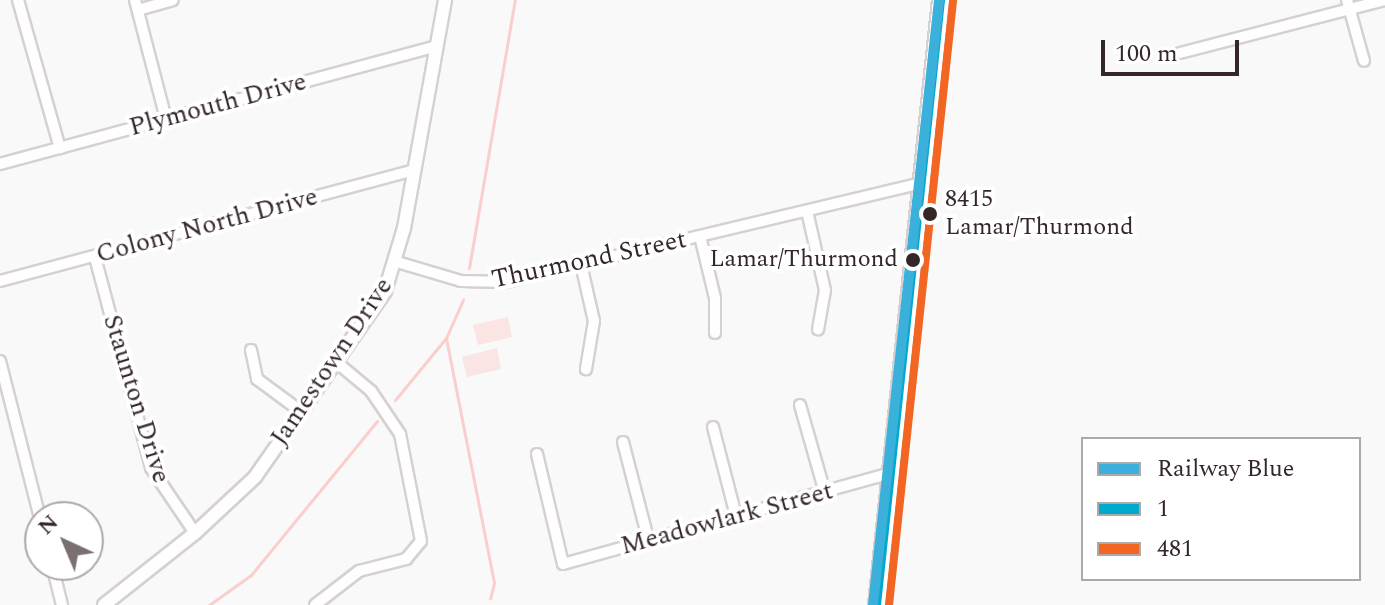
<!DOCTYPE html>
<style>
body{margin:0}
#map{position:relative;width:1385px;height:605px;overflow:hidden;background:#f9f9f9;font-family:Spectral,serif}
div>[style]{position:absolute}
.green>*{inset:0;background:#fae4e4}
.stream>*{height:3px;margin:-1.5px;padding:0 1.5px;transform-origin:1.5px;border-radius:1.5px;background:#fbcece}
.roads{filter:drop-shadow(2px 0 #d7d0d0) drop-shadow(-2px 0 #d7d0d0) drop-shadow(0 2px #d7d0d0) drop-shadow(0 -2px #d7d0d0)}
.minor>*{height:10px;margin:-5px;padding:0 5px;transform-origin:5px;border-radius:5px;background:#fefefe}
.tertiary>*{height:12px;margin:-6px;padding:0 6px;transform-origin:6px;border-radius:6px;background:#fefefe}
.primary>*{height:16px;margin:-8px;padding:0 8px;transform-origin:8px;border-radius:8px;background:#fefefe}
.bus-1>*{height:8px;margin:-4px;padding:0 4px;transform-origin:4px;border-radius:4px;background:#00a9ce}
.bus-2>*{height:8px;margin:-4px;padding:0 4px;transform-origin:4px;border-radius:4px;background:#f26522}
.rail-1>*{height:10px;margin:-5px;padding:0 5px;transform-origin:5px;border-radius:5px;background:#3ab0db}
.dots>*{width:22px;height:22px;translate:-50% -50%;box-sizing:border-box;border:4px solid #fff;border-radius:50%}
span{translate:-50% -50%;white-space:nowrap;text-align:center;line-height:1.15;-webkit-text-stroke:8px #fff;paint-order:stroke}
.bus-label{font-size:24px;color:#352727}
.left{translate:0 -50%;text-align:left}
.right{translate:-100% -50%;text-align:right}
.street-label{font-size:26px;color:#352727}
.legend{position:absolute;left:1081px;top:437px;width:280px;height:144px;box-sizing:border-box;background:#fff;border:2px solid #aea9a9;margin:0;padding:10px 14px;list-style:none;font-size:24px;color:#352727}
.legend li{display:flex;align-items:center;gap:16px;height:40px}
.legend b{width:40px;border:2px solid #aea9a9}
.north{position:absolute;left:24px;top:501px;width:80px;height:80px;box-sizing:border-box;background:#fff;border:2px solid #aea9a9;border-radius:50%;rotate:316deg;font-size:22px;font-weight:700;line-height:32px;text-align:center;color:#352727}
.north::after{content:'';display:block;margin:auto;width:28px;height:36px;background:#7a7070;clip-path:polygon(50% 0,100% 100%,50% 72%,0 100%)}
.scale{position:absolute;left:1101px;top:40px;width:138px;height:36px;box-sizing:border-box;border:4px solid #352727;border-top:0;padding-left:10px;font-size:24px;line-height:28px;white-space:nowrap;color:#352727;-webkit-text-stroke:6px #fff;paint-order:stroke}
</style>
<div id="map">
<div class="green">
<i style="clip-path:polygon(508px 317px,512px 337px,478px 345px,473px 325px)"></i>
<i style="clip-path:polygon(497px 348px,501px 369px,467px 377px,462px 357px)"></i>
</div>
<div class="stream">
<i style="left:469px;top:268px;width:272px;rotate:-80.3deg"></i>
<i style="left:446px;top:338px;width:250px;rotate:78.9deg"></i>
<i style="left:494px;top:583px;width:16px;rotate:104deg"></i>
<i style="left:395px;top:400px;width:80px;rotate:-50.6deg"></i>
<i style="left:446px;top:338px;width:42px;rotate:-65.9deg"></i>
<i style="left:209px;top:605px;width:52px;rotate:-35.5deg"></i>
<i style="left:251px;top:575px;width:199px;rotate:-50.7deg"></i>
</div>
<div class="roads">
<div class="minor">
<i style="left:18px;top:0;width:154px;rotate:74.2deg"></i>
<i style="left:135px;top:0;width:123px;rotate:75.4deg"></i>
<i style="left:1347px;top:0;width:63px;rotate:74.4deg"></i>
<i style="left:138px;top:10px;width:36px;rotate:-16deg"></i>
<i style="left:1180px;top:53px;width:212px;rotate:-14.5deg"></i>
<i style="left:0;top:164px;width:452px;rotate:-15.1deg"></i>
<i style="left:807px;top:211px;width:81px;rotate:77.2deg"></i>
<i style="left:825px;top:290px;width:40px;rotate:100deg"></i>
<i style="left:700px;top:236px;width:64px;rotate:76.4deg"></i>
<i style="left:715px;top:298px;width:35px;rotate:90deg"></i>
<i style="left:95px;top:257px;width:218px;rotate:75.1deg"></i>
<i style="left:151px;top:468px;width:78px;rotate:55.9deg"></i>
<i style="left:397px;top:262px;width:67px;rotate:16.5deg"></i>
<i style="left:461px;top:281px;width:45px;rotate:1.3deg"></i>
<i style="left:506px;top:282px;width:427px;rotate:-13.4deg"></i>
<i style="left:581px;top:264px;width:58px;rotate:77.2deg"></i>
<i style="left:594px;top:321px;width:49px;rotate:99.5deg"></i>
<i style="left:0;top:281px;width:429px;rotate:-15deg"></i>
<i style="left:251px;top:350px;width:30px;rotate:78deg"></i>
<i style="left:257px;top:379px;width:52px;rotate:36.4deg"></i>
<i style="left:0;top:361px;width:162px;rotate:75.7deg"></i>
<i style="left:800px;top:405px;width:91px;rotate:74.1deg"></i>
<i style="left:713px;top:427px;width:92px;rotate:75.5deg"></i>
<i style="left:623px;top:442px;width:100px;rotate:75.5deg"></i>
<i style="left:537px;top:454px;width:113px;rotate:76.7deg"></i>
<i style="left:563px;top:564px;width:340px;rotate:-15.5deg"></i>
<i style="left:52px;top:565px;width:41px;rotate:76deg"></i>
<i style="left:315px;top:605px;width:56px;rotate:-37.7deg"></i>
<i style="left:359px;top:571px;width:49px;rotate:-14.3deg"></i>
<i style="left:406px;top:559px;width:23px;rotate:-50deg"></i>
<i style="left:421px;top:541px;width:109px;rotate:-101.1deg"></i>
<i style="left:400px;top:434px;width:52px;rotate:-124deg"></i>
<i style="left:371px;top:391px;width:47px;rotate:-140.2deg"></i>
</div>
<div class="tertiary">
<i style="left:104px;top:605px;width:116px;rotate:-38.4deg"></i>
<i style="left:195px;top:533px;width:82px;rotate:-43deg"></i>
<i style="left:255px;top:477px;width:227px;rotate:-55deg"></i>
<i style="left:385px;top:291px;width:66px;rotate:-73.2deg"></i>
<i style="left:404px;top:228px;width:232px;rotate:-79.8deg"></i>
</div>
<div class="primary">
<i style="left:877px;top:605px;width:608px;rotate:-83.96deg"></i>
</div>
</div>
<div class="bus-1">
<i style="left:877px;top:605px;width:608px;rotate:-83.96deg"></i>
</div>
<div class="bus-2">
<i style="left:889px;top:605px;width:607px;rotate:-83.95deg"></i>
</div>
<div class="rail-1">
<i style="left:873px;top:605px;width:609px;rotate:-83.77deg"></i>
</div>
<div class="dots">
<i style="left:930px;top:214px;background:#352727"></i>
<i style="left:913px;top:260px;background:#352727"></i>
</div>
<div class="bus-label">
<span class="left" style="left:945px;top:214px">8415<br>Lamar/Thurmond</span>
<span class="right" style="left:898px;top:260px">Lamar/Thurmond</span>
</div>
<div class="street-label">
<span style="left:218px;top:105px;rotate:-15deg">Plymouth Drive</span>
<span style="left:207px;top:226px;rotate:-15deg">Colony North Drive</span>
<span style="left:589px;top:260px;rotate:-12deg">Thurmond Street</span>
<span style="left:332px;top:362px;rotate:-56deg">Jamestown Drive</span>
<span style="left:136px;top:399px;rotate:73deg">Staunton Drive</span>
<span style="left:727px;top:519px;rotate:-15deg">Meadowlark Street</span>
</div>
<ul class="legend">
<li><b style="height:10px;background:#3ab0db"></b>Railway Blue</li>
<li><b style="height:10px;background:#00a9ce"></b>1</li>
<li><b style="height:10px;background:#f26522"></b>481</li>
</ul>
<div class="north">N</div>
<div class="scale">100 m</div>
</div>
